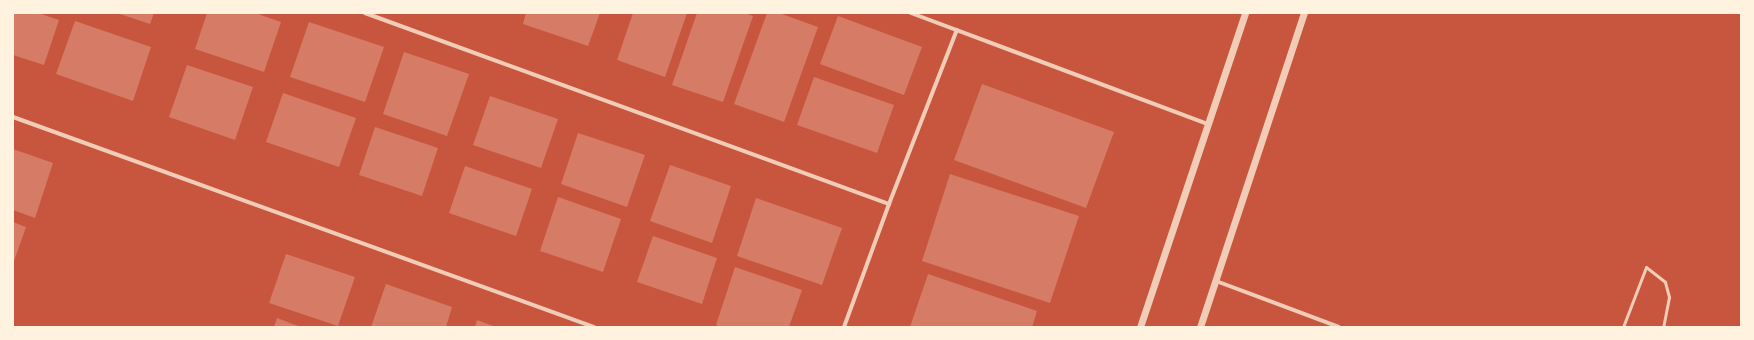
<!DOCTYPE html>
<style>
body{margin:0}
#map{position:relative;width:1754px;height:340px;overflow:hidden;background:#c8553d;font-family:Figtree,sans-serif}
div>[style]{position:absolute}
.building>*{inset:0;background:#d67c66}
.service>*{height:3px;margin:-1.5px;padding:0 1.5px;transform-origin:1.5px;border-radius:1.5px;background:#f1ccb7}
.minor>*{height:4px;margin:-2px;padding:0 2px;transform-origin:2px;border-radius:2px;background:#f1ccb7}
.tertiary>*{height:7px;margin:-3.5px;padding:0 3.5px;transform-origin:3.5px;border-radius:3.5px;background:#f1ccb7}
span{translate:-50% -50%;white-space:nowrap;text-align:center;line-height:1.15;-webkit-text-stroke:3px #fff3e0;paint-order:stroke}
.frame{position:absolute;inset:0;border:14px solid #fff3e0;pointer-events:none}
</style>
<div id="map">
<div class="building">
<i style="clip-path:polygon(13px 13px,38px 13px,59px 20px,44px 65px,13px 55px)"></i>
<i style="clip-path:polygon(117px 13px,154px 13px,150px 24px)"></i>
<i style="clip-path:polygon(207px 13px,255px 13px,281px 22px,264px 72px,195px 49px)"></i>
<i style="clip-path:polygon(526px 13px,600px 13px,588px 46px,523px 24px)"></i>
<i style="clip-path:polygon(633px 13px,687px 13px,665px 77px,617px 60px)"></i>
<i style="clip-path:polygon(697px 13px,744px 13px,753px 16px,723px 102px,672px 85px)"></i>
<i style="clip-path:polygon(767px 13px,779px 13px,818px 27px,784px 122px,734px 104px)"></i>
<i style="clip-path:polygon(838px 16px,922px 47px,904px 95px,820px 64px)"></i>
<i style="clip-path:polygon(75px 21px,151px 47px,133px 101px,56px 74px)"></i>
<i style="clip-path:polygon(309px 22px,384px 47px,365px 102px,290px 77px)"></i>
<i style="clip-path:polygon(404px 52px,469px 74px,447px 136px,383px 114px)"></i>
<i style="clip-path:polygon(187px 65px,253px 87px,235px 140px,169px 117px)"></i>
<i style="clip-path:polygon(814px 77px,894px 105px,877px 153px,797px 125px)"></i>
<i style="clip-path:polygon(982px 84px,1114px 132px,1086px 208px,954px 160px)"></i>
<i style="clip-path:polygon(283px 93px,356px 118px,339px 167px,266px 142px)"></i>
<i style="clip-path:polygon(490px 96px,558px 119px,541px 168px,473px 145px)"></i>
<i style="clip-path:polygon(375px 127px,438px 148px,422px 196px,359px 175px)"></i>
<i style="clip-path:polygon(578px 133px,645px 155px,627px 207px,561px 184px)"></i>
<i style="clip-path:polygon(13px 149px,53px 163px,35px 218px,13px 210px)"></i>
<i style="clip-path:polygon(670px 165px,731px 186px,712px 243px,650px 221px)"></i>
<i style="clip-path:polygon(465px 166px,532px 189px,516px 236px,449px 213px)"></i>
<i style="clip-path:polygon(950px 174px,1079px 216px,1050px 303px,922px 261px)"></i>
<i style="clip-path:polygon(558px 197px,621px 219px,603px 272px,540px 251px)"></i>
<i style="clip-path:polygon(756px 198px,842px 228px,822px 285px,737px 256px)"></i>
<i style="clip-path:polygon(13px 222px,26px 227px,13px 264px)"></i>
<i style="clip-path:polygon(653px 236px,717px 258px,702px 304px,637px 282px)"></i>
<i style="clip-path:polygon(286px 254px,355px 277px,338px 326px,269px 303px)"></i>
<i style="clip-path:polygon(735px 267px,802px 290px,789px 327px,721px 327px,716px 325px)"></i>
<i style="clip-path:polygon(928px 274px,1037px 311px,1032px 327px,910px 327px)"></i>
<i style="clip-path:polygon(386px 284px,452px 307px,446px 327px,371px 327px)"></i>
<i style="clip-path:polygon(277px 318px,301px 327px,274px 327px)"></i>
<i style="clip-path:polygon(477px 320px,496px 327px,475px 327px)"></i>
</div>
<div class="service">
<i style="left:1623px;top:327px;width:64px;rotate:-69deg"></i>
<i style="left:1646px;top:267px;width:24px;rotate:38deg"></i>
<i style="left:1665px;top:282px;width:16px;rotate:75deg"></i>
<i style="left:1669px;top:297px;width:31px;rotate:101deg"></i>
</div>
<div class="minor">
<i style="left:365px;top:13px;width:558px;rotate:20.03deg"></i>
<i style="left:911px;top:13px;width:317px;rotate:20.5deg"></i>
<i style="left:13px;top:117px;width:618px;rotate:19.87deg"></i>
<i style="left:1216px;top:281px;width:131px;rotate:20.5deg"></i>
<i style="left:844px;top:327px;width:131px;rotate:-69.9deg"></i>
<i style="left:889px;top:204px;width:187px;rotate:-68.7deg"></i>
</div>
<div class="tertiary">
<i style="left:1140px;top:327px;width:331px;rotate:-71.5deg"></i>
<i style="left:1200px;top:327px;width:331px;rotate:-71.7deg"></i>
</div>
<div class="frame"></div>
</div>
